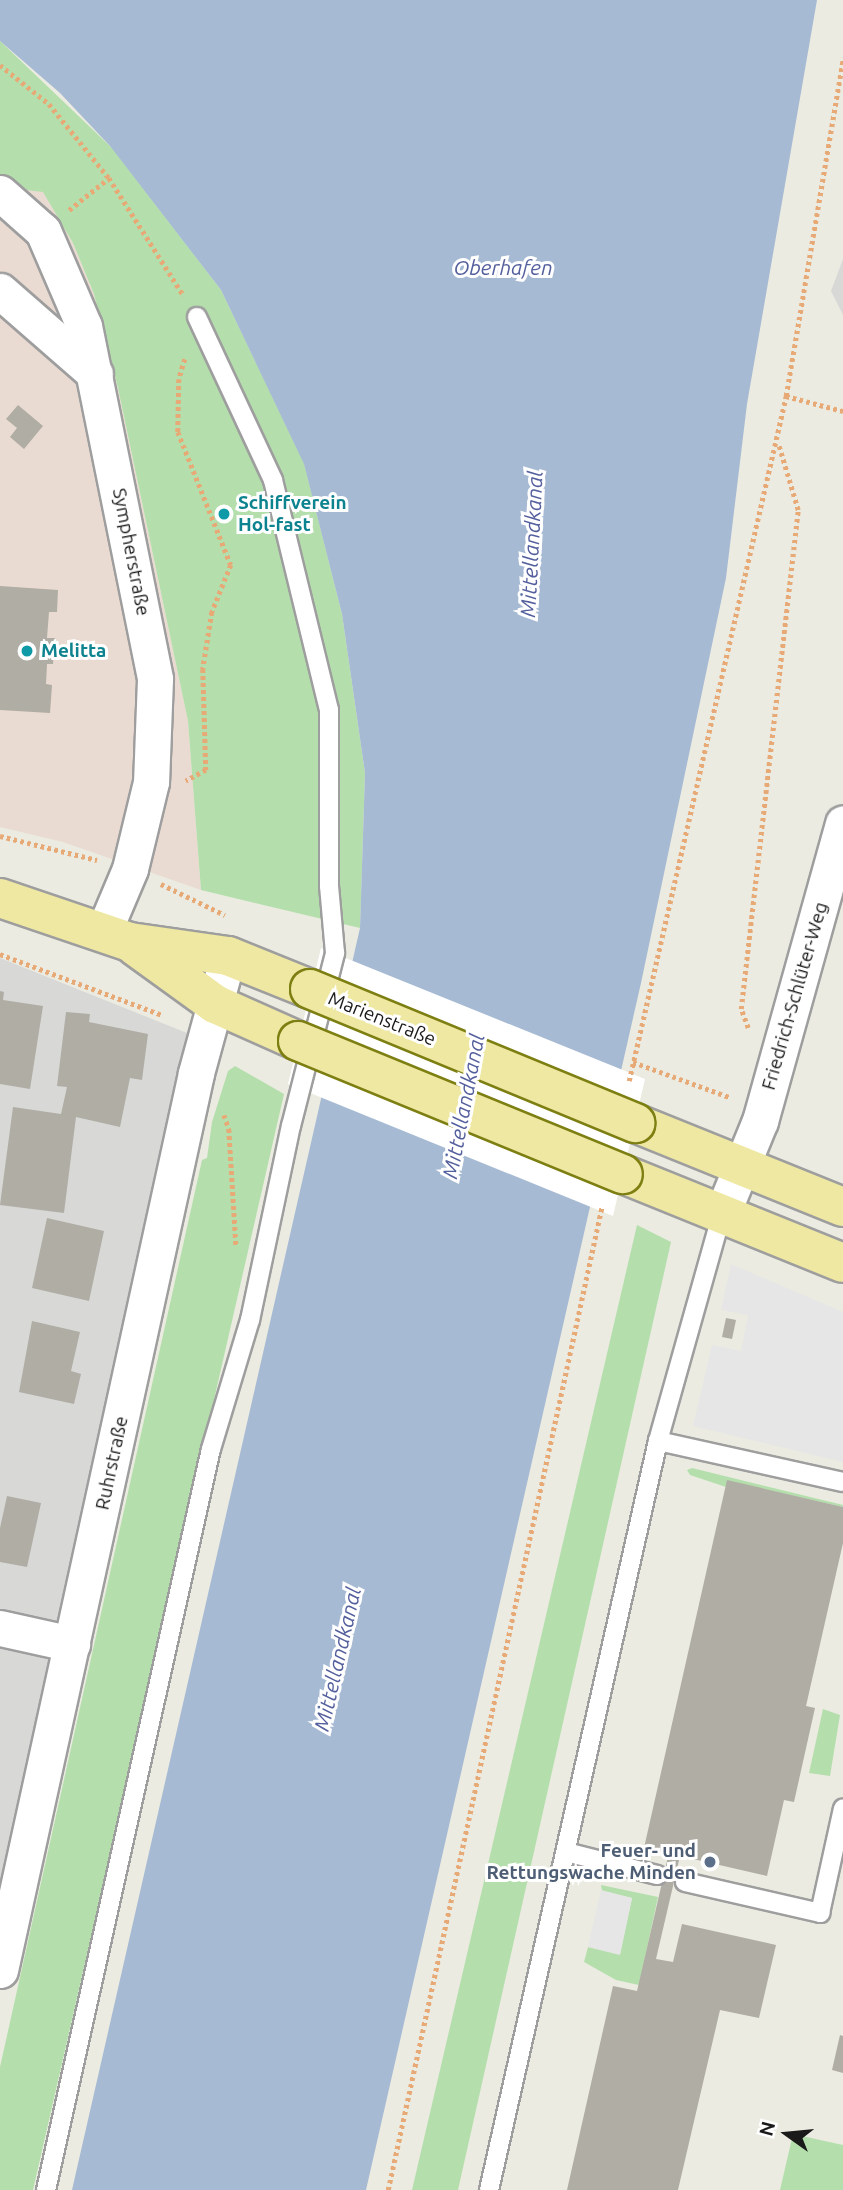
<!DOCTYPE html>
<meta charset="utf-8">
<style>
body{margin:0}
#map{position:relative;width:843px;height:2190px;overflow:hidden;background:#ebebe1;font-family:Ubuntu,sans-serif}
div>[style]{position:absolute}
.residential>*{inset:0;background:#d8d8d7}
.commercial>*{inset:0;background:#eadbd2}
.grass>*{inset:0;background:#b4dfac}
.parking>*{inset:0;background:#e6e6e6}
.water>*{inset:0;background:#a6bad3}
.pier>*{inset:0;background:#fff}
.building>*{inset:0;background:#afada4}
.path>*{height:4.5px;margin-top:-2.25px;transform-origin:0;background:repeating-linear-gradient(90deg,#e7a976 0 3.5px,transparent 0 7px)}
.roads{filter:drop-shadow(2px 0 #9e9e9e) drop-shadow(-2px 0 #9e9e9e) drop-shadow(0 2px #9e9e9e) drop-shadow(0 -2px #9e9e9e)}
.lane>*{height:18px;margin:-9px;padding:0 9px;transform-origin:9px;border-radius:9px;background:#fff}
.street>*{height:35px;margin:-17.5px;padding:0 17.5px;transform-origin:17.5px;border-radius:17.5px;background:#fff}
.primary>*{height:38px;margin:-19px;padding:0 19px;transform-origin:19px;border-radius:19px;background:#efe8a2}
.bridges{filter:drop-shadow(2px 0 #7d7f12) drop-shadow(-2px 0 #7d7f12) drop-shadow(0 2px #7d7f12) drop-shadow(0 -2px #7d7f12)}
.primary-bridge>*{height:38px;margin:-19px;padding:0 19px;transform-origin:19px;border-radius:19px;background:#efe8a2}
.dots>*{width:19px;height:19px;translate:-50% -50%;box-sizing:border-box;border:4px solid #fff;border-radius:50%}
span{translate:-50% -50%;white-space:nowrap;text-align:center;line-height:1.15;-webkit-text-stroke:6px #fff;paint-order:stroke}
.culture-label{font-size:19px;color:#0d838f;font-weight:700}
.left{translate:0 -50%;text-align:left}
.street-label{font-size:19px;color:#1a1a1a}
.service-label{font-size:19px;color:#4e5e75;font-weight:700}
.right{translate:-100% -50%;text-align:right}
.water-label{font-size:21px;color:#545f9d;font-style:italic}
.north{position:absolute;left:752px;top:2099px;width:70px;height:70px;-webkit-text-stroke:5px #fff;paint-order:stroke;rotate:285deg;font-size:19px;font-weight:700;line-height:28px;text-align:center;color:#1a1a1a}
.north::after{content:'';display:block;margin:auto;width:24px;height:32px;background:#1a1a1a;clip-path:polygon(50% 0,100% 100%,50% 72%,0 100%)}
</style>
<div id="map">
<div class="residential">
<i style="clip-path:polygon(843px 259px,843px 315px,831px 291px)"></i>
<i style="clip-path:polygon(0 958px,187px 1033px,72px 1644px,0 1954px)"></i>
</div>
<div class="commercial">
<i style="clip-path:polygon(0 187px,43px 191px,73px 243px,94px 294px,118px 388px,188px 721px,201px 890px,63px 842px,0 827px)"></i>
</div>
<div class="grass">
<i style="clip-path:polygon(0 41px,112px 148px,221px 290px,304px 463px,342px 614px,365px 773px,360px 928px,201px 890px,188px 721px,118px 388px,94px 294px,73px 243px,43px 192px,0 187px)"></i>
<i style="clip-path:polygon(235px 1066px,284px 1094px,33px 2190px,0 2190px,0 2067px,202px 1160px,207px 1158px,212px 1122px,228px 1071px)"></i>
<i style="clip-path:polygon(637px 1225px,671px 1242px,458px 2190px,412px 2190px)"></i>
<i style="clip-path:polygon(692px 1468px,843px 1505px,843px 1507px,728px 1481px,726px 1487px,690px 1475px,687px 1470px)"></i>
<i style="clip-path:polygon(823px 1709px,840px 1715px,830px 1776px,809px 1773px)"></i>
<i style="clip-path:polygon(601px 1885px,658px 1897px,639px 1985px,616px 1980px,584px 1962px,588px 1947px,620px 1954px,632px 1898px,602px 1891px)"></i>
<i style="clip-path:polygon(793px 2134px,843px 2145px,843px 2190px,780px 2190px)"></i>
</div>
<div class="parking">
<i style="clip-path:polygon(731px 1264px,843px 1312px,843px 1462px,693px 1426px,712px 1345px,741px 1351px,748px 1315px,721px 1310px)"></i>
<i style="clip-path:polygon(601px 1890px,632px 1898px,620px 1955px,588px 1947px)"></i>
</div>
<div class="water">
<i style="clip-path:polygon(0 0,817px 0,747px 404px,726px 578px,641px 983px,366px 2190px,72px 2190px,360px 928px,365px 773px,342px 614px,304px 464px,221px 290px,110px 146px,60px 93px,0 41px)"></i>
</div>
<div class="pier">
<i style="clip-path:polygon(321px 948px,645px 1079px,613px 1216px,288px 1084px)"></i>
</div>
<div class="building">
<i style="clip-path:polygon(18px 405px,43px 426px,24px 449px,10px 437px,17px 428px,6px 419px)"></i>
<i style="clip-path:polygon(0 586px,58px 590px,57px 612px,49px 612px,47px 638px,55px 638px,53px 664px,47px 664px,46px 684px,52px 685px,50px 713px,0 710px)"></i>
<i style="clip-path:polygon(0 991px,4px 992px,3px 1000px,43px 1006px,30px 1089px,0 1084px)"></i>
<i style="clip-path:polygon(66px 1012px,90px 1014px,89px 1022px,148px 1034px,142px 1080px,130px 1078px,120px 1127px,76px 1117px,64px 1213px,0 1205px,13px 1107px,61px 1114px,67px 1087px,57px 1086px)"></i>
<i style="clip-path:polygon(47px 1218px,104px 1231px,89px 1301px,32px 1288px)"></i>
<i style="clip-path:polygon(726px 1318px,736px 1320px,732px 1339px,722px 1337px)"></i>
<i style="clip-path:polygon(32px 1321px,80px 1332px,71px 1371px,81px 1374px,74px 1404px,19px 1392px)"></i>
<i style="clip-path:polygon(727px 1480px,843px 1507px,843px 1543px,806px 1706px,815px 1708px,794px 1802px,784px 1800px,767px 1876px,680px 1856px,656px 1959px,673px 1962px,682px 1924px,776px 1945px,759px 2018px,720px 2010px,678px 2190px,567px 2190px,613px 1986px,637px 1991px,667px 1861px,668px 1853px,644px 1848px)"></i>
<i style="clip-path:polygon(7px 1496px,41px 1503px,27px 1567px,0 1562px,0 1528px)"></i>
<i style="clip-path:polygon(840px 2035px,843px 2036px,843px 2073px,832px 2070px)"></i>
</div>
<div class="path">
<i style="left:0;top:65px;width:63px;rotate:38.5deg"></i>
<i style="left:49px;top:104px;width:95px;rotate:51deg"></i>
<i style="left:109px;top:178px;width:140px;rotate:57.6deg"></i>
<i style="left:69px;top:210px;width:51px;rotate:-38.7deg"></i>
<i style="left:185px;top:359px;width:21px;rotate:107deg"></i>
<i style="left:179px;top:379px;width:53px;rotate:91.1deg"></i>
<i style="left:178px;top:432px;width:143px;rotate:68.3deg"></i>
<i style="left:231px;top:565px;width:51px;rotate:112deg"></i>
<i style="left:212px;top:612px;width:58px;rotate:99deg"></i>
<i style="left:203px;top:669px;width:101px;rotate:88.3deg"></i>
<i style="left:206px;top:770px;width:23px;rotate:151deg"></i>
<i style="left:786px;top:396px;width:59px;rotate:14.7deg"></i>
<i style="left:0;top:836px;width:100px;rotate:13.9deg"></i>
<i style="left:161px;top:884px;width:71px;rotate:25.8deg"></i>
<i style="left:0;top:954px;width:173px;rotate:20.6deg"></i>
<i style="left:748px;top:1028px;width:20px;rotate:-110deg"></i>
<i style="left:741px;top:1009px;width:502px;rotate:-83.48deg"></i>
<i style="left:798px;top:510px;width:70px;rotate:-106.6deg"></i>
<i style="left:633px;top:1062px;width:102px;rotate:20deg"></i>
<i style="left:629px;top:1081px;width:703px;rotate:-77.09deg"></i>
<i style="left:786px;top:396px;width:343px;rotate:-80.4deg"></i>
<i style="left:224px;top:1115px;width:15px;rotate:70deg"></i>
<i style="left:229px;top:1129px;width:116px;rotate:86.5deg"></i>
<i style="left:388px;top:2190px;width:1007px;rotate:-77.73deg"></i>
</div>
<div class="roads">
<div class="lane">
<i style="left:658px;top:1441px;width:189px;rotate:12.5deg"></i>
<i style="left:566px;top:1852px;width:94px;rotate:14.2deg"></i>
<i style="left:685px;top:1882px;width:139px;rotate:12.9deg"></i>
<i style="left:820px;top:1913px;width:107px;rotate:-77.6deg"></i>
<i style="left:46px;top:2190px;width:759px;rotate:-77.45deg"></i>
<i style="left:211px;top:1449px;width:135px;rotate:-73.2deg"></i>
<i style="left:250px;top:1320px;width:198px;rotate:-78.1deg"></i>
<i style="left:291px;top:1126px;width:179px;rotate:-75.7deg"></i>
<i style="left:335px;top:953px;width:67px;rotate:-95.1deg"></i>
<i style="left:329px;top:886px;width:176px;rotate:-90deg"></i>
<i style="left:329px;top:710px;width:237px;rotate:-103.7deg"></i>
<i style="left:273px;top:480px;width:180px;rotate:-115deg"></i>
<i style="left:489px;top:2190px;width:768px;rotate:-77.29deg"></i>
<i style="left:658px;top:1441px;width:236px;rotate:-74.3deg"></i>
</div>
<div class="street">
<i style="left:0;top:193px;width:57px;rotate:41.5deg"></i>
<i style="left:43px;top:231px;width:103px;rotate:66.7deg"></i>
<i style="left:84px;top:326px;width:360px;rotate:78.6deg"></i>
<i style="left:155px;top:679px;width:103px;rotate:92.2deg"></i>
<i style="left:151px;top:782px;width:89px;rotate:103.6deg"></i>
<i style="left:130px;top:869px;width:69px;rotate:112.9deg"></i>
<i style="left:0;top:291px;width:126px;rotate:41.1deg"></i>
<i style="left:722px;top:1214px;width:100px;rotate:-67.8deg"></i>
<i style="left:760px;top:1121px;width:309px;rotate:-74.4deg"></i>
<i style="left:0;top:1628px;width:74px;rotate:12.5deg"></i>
<i style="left:0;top:1970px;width:918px;rotate:-77.67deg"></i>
<i style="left:196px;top:1073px;width:121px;rotate:-74.7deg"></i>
</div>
<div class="primary">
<i style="left:0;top:898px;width:137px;rotate:18.7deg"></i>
<i style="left:130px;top:942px;width:99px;rotate:8.1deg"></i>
<i style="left:228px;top:956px;width:88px;rotate:21.9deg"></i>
<i style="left:135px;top:946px;width:99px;rotate:35.9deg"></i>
<i style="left:215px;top:1004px;width:91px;rotate:24deg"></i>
<i style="left:635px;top:1123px;width:224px;rotate:22deg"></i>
<i style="left:623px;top:1174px;width:237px;rotate:22deg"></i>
</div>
</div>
<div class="bridges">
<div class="primary-bridge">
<i style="left:310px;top:989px;width:352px;rotate:22.4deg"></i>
<i style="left:298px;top:1041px;width:351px;rotate:22.3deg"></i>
</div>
</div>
<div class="dots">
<i style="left:224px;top:514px;background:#0f9aa8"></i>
<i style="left:27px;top:651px;background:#0f9aa8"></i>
<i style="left:710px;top:1862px;background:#5c6f8a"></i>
</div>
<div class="culture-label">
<span class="left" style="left:238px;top:514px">Schiffverein<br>Hol-fast</span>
<span class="left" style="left:41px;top:651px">Melitta</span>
</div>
<div class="street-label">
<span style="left:131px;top:552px;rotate:79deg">Sympherstraße</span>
<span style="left:795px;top:996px;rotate:-74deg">Friedrich-Schlüter-Weg</span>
<span style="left:382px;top:1019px;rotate:22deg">Marienstraße</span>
<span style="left:112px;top:1463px;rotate:-78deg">Ruhrstraße</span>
</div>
<div class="service-label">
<span class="right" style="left:696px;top:1862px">Feuer- und<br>Rettungswache Minden</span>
</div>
<div class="water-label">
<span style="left:503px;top:267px">Oberhafen</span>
<span style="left:531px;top:544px;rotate:-87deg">Mittellandkanal</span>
<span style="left:463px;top:1106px;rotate:-79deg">Mittellandkanal</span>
<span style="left:337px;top:1659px;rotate:-77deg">Mittellandkanal</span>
</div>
<div class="north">N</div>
</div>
